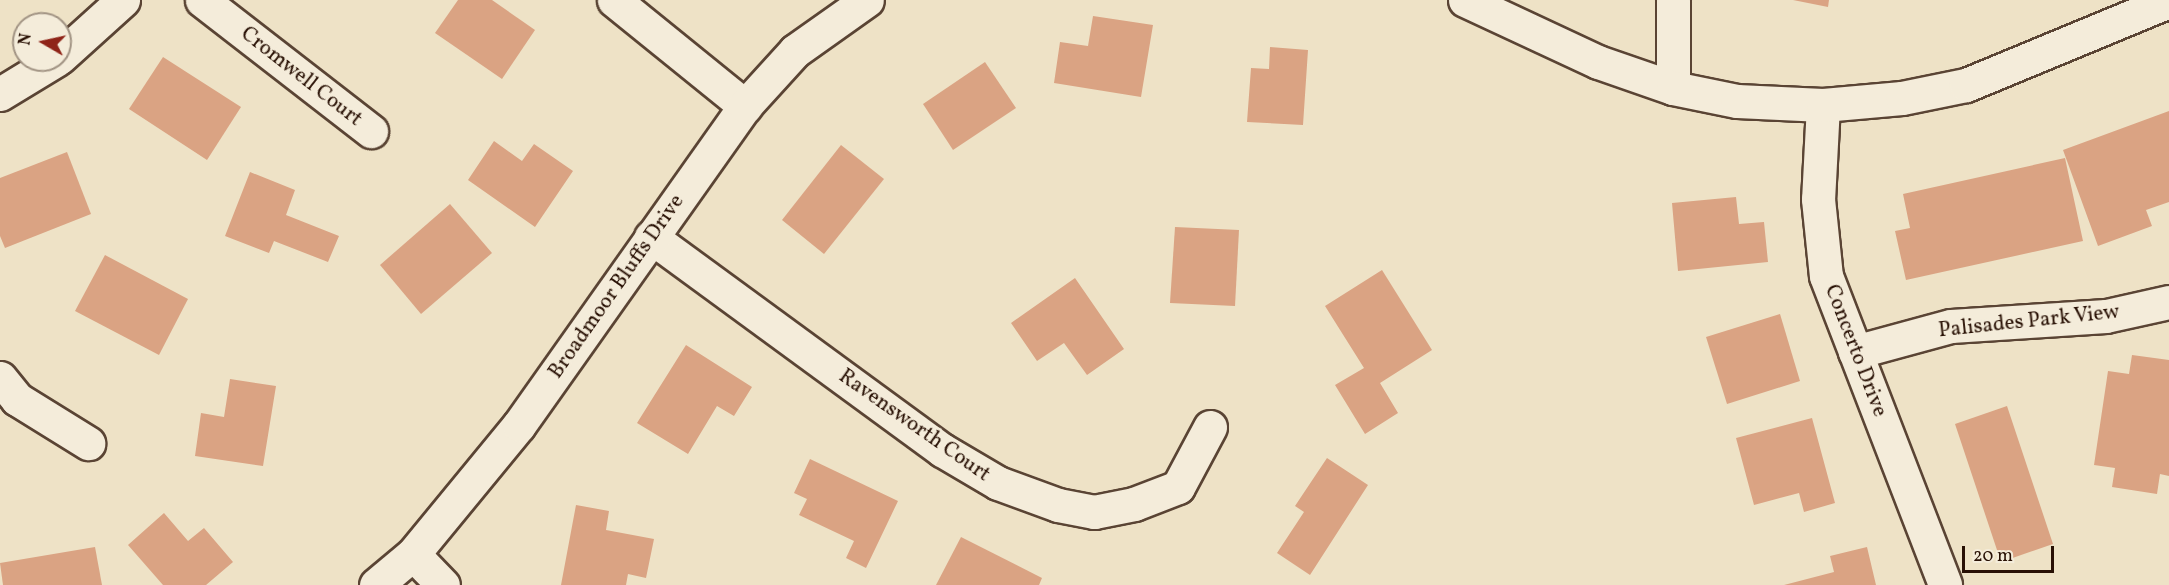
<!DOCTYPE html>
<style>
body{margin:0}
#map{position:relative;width:2169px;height:585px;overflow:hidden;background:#eee2c6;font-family:Vollkorn,serif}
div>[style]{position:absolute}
.building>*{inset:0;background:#daa383}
.roads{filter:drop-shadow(2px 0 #5a4434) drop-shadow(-2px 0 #5a4434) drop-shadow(0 2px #5a4434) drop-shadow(0 -2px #5a4434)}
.minor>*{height:33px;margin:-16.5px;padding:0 16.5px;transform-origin:16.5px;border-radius:16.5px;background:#f4ecda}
.tertiary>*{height:33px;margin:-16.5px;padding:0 16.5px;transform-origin:16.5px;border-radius:16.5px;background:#f4ecda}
span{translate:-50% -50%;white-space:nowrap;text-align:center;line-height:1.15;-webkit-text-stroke:5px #f4ecda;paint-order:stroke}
.street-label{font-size:21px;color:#281004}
.north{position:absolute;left:12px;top:12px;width:60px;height:60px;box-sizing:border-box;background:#f4ecda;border:2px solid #a29484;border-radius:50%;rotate:279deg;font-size:16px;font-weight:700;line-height:24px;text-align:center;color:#281004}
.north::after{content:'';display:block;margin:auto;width:21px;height:27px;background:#8f2418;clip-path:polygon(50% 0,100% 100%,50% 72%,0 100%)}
.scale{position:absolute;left:1962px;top:546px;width:92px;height:27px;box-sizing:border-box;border:3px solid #281004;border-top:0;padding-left:8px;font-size:18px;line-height:21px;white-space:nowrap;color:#281004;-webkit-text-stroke:4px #f4ecda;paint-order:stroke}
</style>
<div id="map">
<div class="building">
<i style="clip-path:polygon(458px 0,492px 0,535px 30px,502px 79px,435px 33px)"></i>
<i style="clip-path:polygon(1793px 0,1829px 0,1828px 7px)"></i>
<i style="clip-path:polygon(1093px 16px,1153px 25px,1141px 97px,1054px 83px,1060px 42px,1088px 46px)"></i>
<i style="clip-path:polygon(1270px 47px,1308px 50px,1303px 125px,1247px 122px,1251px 68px,1269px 69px)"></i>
<i style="clip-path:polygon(163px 57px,241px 107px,207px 160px,129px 109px)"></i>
<i style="clip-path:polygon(985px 62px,1016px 108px,953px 150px,923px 104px)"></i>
<i style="clip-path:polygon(2169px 111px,2169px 202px,2146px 210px,2152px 226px,2098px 246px,2063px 150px)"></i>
<i style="clip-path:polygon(494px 141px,522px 161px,534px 144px,573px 171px,535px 227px,468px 180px)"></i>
<i style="clip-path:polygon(841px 145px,884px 179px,824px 254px,782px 220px)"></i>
<i style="clip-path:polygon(67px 152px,91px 214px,5px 248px,0 236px,0 178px)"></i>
<i style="clip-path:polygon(2065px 158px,2083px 241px,1906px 280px,1895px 231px,1910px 228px,1903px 194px)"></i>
<i style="clip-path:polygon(250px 172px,295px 190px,286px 215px,339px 236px,328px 262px,274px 241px,269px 253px,225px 236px)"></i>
<i style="clip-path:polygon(1736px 197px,1739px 224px,1764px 222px,1768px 262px,1678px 271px,1672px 203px)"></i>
<i style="clip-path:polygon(450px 204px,492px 253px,421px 314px,380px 265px)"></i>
<i style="clip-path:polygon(1175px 227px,1239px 230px,1235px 306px,1170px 303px)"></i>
<i style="clip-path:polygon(105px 255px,188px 299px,159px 355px,75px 311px)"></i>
<i style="clip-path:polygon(1382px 270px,1432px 350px,1380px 383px,1398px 413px,1365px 434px,1335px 385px,1364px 368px,1325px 306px)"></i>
<i style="clip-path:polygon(1075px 278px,1124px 349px,1087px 375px,1064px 343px,1037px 361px,1011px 323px)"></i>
<i style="clip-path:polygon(1780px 314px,1800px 381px,1727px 404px,1706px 337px)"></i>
<i style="clip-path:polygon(686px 345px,752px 387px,734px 416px,717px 406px,688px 454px,637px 423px)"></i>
<i style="clip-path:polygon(2132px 355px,2169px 360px,2169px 476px,2160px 474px,2157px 494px,2112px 487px,2115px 468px,2094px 465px,2108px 371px,2129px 374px)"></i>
<i style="clip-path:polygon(230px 379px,276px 386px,263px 466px,195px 456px,201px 413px,224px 417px)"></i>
<i style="clip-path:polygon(2007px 406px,2053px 544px,2001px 562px,1955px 424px)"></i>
<i style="clip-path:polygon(1812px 418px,1835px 503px,1804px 512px,1799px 493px,1754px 505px,1736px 438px)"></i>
<i style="clip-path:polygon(1327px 458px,1368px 485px,1310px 575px,1277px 553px,1304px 512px,1295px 506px)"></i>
<i style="clip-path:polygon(810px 459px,898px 501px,866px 568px,846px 558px,854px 541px,799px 515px,807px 499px,794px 493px)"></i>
<i style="clip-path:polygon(576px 505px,609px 511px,606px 530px,654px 539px,646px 578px,628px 574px,626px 585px,561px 585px)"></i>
<i style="clip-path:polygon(164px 513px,188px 541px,204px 528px,233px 562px,206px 585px,163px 585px,128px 545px)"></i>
<i style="clip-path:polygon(961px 537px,1042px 578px,1039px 585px,936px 585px)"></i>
<i style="clip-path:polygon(95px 547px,102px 585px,3px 585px,0 563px)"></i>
<i style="clip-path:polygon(1867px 547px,1876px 585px,1784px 585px,1834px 572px,1830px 556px)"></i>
</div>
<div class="roads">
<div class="minor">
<i style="left:202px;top:0;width:214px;rotate:37.8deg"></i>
<i style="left:614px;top:0;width:169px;rotate:39deg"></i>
<i style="left:60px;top:57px;width:85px;rotate:-42.1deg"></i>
<i style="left:1673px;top:88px;width:88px;rotate:-90deg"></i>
<i style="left:0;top:94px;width:66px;rotate:-31.3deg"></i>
<i style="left:1823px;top:105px;width:94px;rotate:93deg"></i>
<i style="left:1818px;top:199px;width:77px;rotate:84.1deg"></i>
<i style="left:1826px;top:276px;width:331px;rotate:68.9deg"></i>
<i style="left:651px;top:237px;width:361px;rotate:36.2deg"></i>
<i style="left:942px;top:450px;width:65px;rotate:30.5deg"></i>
<i style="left:998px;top:483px;width:64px;rotate:20.1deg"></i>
<i style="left:1058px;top:505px;width:37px;rotate:11deg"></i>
<i style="left:1094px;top:512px;width:41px;rotate:-11.3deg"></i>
<i style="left:1134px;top:504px;width:47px;rotate:-21.1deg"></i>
<i style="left:1178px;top:487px;width:68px;rotate:-61.9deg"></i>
<i style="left:1855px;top:352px;width:99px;rotate:-15.2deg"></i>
<i style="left:1951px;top:326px;width:155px;rotate:-3.7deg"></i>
<i style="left:2106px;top:316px;width:65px;rotate:-12.5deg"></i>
<i style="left:0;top:378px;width:27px;rotate:51deg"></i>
<i style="left:17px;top:399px;width:84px;rotate:31.8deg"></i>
<i style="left:413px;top:554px;width:43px;rotate:45.9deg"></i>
</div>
<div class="tertiary">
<i style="left:1465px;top:0;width:147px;rotate:25deg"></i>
<i style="left:1598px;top:62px;width:79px;rotate:19.1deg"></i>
<i style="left:1673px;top:88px;width:65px;rotate:11.5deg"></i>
<i style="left:1737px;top:101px;width:86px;rotate:2.7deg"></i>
<i style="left:1823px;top:105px;width:79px;rotate:-5.1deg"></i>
<i style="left:1902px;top:98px;width:65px;rotate:-11.5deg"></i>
<i style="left:1966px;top:85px;width:220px;rotate:-22.5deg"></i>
<i style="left:376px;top:585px;width:48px;rotate:-40deg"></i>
<i style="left:413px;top:554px;width:167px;rotate:-50.6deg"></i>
<i style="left:519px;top:425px;width:391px;rotate:-54.7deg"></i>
<i style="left:745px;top:106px;width:74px;rotate:-47.7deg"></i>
<i style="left:795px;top:51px;width:88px;rotate:-35.3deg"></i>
</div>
</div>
<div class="street-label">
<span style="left:301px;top:77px;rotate:38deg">Cromwell Court</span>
<span style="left:617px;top:287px;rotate:-55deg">Broadmoor Bluffs Drive</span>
<span style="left:2029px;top:322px;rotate:-6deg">Palisades Park View</span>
<span style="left:1855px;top:351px;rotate:69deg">Concerto Drive</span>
<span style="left:914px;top:426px;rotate:35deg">Ravensworth Court</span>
</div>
<div class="north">N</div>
<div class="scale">20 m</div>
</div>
